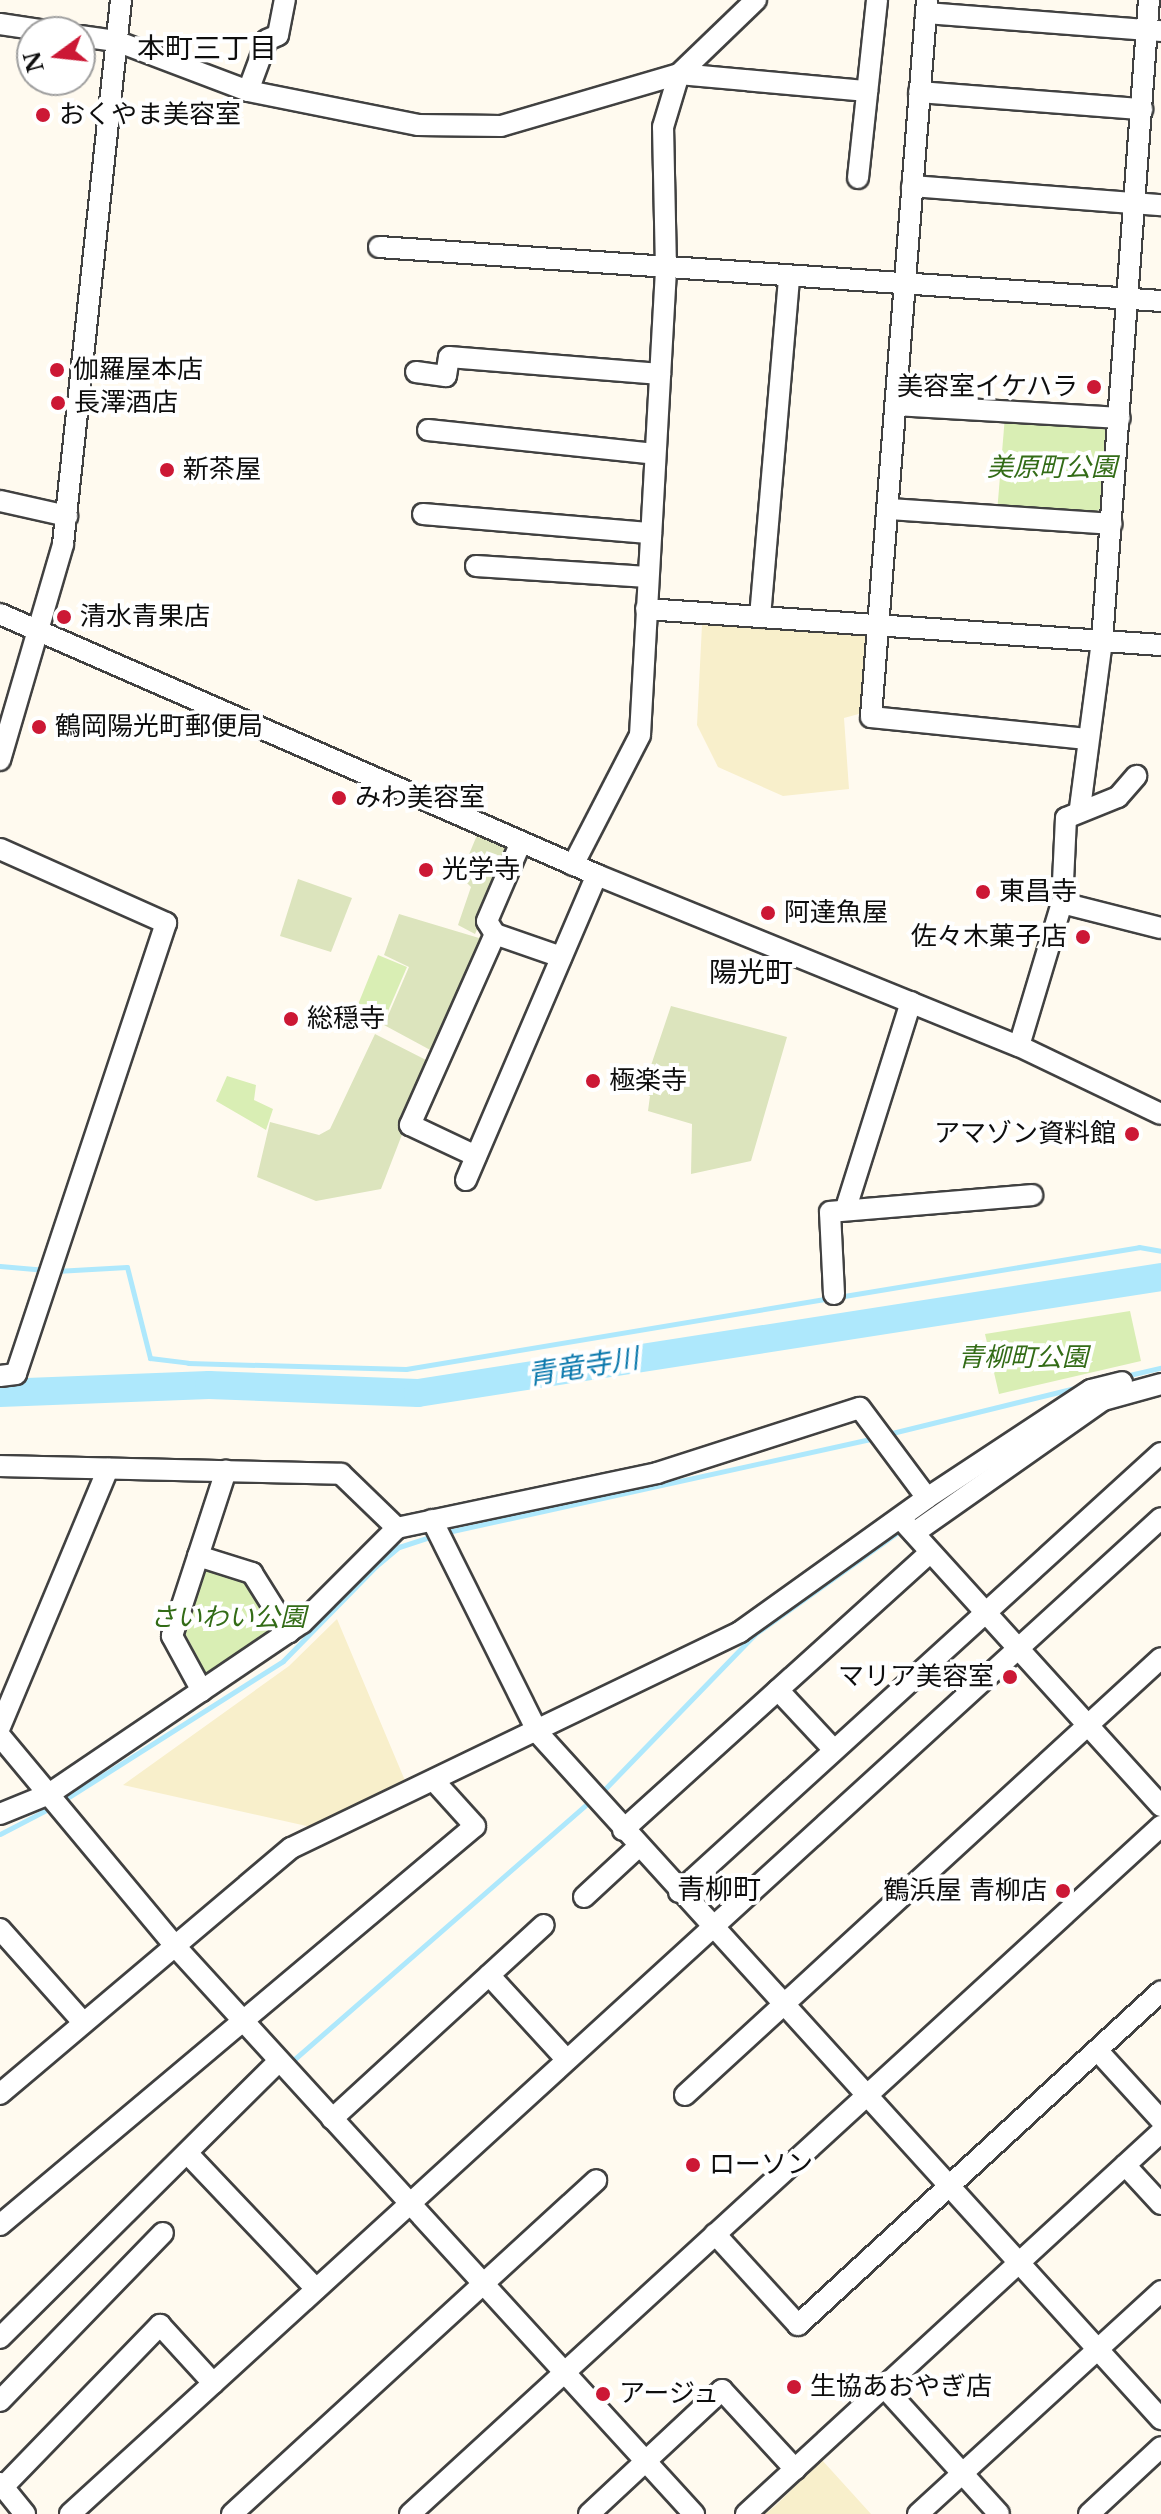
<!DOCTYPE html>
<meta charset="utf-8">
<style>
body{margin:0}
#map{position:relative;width:1161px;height:2514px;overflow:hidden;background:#fffaef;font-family:"Libre Baskerville","Noto Sans JP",serif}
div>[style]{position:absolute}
.farmland>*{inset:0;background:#f8efcb}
.green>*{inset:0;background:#d9eeb4}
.cemetery>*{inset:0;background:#dce4bd}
.stream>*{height:5px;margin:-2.5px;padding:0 2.5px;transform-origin:2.5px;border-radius:2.5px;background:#aee8fc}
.river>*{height:28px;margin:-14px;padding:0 14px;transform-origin:14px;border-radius:14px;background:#aee8fc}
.roads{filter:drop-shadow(2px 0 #414141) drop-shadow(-2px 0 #414141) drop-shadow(0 2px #414141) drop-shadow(0 -2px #414141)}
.minor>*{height:20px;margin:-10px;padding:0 10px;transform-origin:10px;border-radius:10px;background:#fff}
.dots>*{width:22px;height:22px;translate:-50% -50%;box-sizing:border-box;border:4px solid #fff;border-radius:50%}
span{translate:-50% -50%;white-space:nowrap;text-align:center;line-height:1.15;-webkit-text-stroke:8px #fff;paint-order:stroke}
.poi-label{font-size:26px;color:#0e0e0e}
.left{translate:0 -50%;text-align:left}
.right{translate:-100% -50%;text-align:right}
.park-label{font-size:26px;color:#336c17;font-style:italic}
.neighbourhood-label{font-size:28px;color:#0e0e0e}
.water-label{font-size:28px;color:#0a78ac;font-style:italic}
.north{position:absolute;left:16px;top:16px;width:80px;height:80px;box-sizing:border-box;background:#fff;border:2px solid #9f9f9f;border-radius:50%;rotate:255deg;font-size:22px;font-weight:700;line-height:32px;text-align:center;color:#0e0e0e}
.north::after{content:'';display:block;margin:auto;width:28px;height:36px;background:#cc1835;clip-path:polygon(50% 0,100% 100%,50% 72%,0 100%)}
</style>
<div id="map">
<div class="farmland">
<i style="clip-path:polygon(702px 625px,872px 634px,866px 712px,844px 718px,849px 789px,783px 796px,718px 767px,697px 725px)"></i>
<i style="clip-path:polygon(337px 1619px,406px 1783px,329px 1831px,123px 1785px,289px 1666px)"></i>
<i style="clip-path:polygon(822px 2460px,871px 2514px,765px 2514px,775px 2506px)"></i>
</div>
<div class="green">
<i style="clip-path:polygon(1005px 416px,1097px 420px,1107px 432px,1102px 507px,1087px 519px,997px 513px)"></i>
<i style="clip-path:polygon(378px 955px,407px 967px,382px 1025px,355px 1012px)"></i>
<i style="clip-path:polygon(227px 1076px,256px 1085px,254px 1100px,273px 1109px,266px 1130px,216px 1101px)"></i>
<i style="clip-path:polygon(1130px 1311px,1141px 1361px,999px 1394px,985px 1334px)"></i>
<i style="clip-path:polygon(202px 1565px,248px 1578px,281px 1629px,210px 1681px,184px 1631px)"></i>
</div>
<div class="cemetery">
<i style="clip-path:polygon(480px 828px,514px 844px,475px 934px,458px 925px,471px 887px,460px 876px)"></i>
<i style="clip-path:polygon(298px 879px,352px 898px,331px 952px,280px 936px)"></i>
<i style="clip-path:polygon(399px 914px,479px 938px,484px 927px,488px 933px,434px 1052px,384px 1025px,409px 967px,384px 955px)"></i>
<i style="clip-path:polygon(671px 1006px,787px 1037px,751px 1161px,691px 1174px,692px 1124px,648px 1111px,650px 1096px,642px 1092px)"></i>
<i style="clip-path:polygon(375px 1034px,430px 1062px,381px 1189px,316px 1201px,257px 1177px,270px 1122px,319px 1135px,330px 1129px)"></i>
</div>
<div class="stream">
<i style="left:0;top:1266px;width:46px;rotate:5deg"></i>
<i style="left:56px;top:1271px;width:71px;rotate:-3.2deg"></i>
<i style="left:127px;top:1267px;width:94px;rotate:75.8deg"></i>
<i style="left:150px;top:1358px;width:38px;rotate:7deg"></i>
<i style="left:188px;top:1363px;width:218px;rotate:1.6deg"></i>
<i style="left:406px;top:1369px;width:429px;rotate:-9.5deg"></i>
<i style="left:838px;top:1297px;width:305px;rotate:-9.4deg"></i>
<i style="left:1139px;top:1247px;width:22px;rotate:10deg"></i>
<i style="left:1125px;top:1376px;width:37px;rotate:-13deg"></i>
<i style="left:888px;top:1434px;width:198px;rotate:-13.8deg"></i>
<i style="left:443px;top:1533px;width:441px;rotate:-12.4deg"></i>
<i style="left:601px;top:1793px;width:221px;rotate:-45.9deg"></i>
<i style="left:755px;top:1634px;width:181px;rotate:-35.5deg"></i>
<i style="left:61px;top:1802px;width:263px;rotate:-32.4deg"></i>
<i style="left:283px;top:1661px;width:133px;rotate:-45.6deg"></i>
<i style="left:376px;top:1566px;width:30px;rotate:-40deg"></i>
<i style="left:399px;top:1547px;width:36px;rotate:-18deg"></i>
<i style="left:0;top:1834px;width:59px;rotate:-27.4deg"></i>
<i style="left:290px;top:2063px;width:402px;rotate:-41.1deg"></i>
</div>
<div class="river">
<i style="left:0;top:1393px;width:209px;rotate:-2.2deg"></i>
<i style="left:209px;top:1385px;width:209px;rotate:2.2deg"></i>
<i style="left:418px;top:1393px;width:752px;rotate:-8.87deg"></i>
</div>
<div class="roads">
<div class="minor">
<i style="left:927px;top:0;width:719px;rotate:94.47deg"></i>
<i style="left:871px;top:717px;width:217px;rotate:5.8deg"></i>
<i style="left:926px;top:13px;width:236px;rotate:4.4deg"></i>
<i style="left:0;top:24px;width:55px;rotate:8.4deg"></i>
<i style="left:80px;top:36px;width:36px;rotate:8deg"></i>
<i style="left:116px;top:41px;width:141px;rotate:20.7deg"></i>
<i style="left:248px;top:91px;width:173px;rotate:11.3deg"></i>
<i style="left:418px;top:125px;width:83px;rotate:0.7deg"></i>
<i style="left:501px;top:126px;width:185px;rotate:-16.3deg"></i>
<i style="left:679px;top:74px;width:189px;rotate:5.2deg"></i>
<i style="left:248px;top:91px;width:54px;rotate:-69.6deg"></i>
<i style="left:267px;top:40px;width:12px;rotate:-24deg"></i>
<i style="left:278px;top:35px;width:36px;rotate:-79deg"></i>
<i style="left:919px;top:92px;width:224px;rotate:4.4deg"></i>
<i style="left:858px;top:178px;width:179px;rotate:-83.9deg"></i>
<i style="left:912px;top:186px;width:250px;rotate:4.4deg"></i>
<i style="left:379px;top:247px;width:784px;rotate:3.95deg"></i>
<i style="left:416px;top:372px;width:30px;rotate:8deg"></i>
<i style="left:446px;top:376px;width:19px;rotate:-81deg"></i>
<i style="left:449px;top:357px;width:212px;rotate:4.6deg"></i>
<i style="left:896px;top:405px;width:224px;rotate:3.3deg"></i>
<i style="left:428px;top:430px;width:228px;rotate:6deg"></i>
<i style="left:0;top:501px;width:69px;rotate:12.6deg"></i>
<i style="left:888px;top:509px;width:224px;rotate:3.8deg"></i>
<i style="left:423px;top:514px;width:229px;rotate:4.8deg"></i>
<i style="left:476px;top:566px;width:172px;rotate:3.7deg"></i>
<i style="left:646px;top:609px;width:516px;rotate:4deg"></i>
<i style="left:0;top:614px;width:652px;rotate:23.61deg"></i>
<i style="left:597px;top:875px;width:455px;rotate:22.1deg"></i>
<i style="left:1019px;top:1046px;width:157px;rotate:25.6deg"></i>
<i style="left:760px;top:617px;width:341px;rotate:-85.1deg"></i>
<i style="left:0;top:760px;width:225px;rotate:-73.7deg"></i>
<i style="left:63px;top:544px;width:547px;rotate:-83.91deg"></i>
<i style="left:1080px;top:808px;width:168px;rotate:-82.5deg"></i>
<i style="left:1102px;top:641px;width:643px;rotate:-85.81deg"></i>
<i style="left:0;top:849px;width:182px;rotate:24deg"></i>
<i style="left:166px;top:923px;width:475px;rotate:108.4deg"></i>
<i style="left:16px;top:1374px;width:16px;rotate:173deg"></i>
<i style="left:573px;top:865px;width:146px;rotate:-62.7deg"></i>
<i style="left:640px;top:735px;width:467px;rotate:-86.8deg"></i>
<i style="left:666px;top:269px;width:142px;rotate:-91.2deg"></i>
<i style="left:663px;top:127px;width:55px;rotate:-73.2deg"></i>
<i style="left:679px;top:74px;width:107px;rotate:-43.9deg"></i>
<i style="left:1062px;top:903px;width:102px;rotate:14.2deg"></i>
<i style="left:495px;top:934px;width:70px;rotate:19.2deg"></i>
<i style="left:1019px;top:1046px;width:149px;rotate:-73.3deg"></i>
<i style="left:1062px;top:903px;width:85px;rotate:-87.3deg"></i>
<i style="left:1066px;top:818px;width:56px;rotate:-22deg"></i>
<i style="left:1118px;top:797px;width:28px;rotate:-49deg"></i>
<i style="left:476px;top:1156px;width:73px;rotate:-154.8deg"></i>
<i style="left:410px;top:1125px;width:209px;rotate:-66deg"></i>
<i style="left:495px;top:934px;width:15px;rotate:-122deg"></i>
<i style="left:487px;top:921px;width:86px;rotate:-66.7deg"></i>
<i style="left:466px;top:1180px;width:332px;rotate:-66.8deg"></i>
<i style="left:846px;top:1208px;width:216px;rotate:-72.5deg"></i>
<i style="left:834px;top:1294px;width:82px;rotate:-92.8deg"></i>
<i style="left:830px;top:1212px;width:203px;rotate:-4.8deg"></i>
<i style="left:0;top:1466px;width:341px;rotate:1.3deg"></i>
<i style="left:341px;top:1474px;width:78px;rotate:44deg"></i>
<i style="left:927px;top:1498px;width:196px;rotate:-33.4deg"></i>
<i style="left:1091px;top:1390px;width:32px;rotate:-14deg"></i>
<i style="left:900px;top:1518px;width:389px;rotate:47.8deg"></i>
<i style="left:432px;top:1520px;width:238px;rotate:63.5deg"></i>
<i style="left:538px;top:1733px;width:927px;rotate:47.76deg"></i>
<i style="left:914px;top:1533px;width:231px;rotate:-35.1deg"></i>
<i style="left:1103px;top:1400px;width:60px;rotate:-15.4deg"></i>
<i style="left:198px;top:1556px;width:57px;rotate:17.5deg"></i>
<i style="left:252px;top:1573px;width:70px;rotate:57.9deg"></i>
<i style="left:778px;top:1690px;width:82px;rotate:47deg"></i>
<i style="left:202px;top:1691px;width:63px;rotate:-118.6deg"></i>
<i style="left:172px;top:1636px;width:174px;rotate:-71.9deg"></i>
<i style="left:0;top:1727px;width:280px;rotate:-67.3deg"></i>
<i style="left:0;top:1736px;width:272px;rotate:50.2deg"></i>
<i style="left:174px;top:1945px;width:771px;rotate:47.58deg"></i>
<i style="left:0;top:1814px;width:53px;rotate:-22.2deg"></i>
<i style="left:49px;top:1794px;width:305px;rotate:-34.1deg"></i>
<i style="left:302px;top:1623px;width:134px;rotate:-45deg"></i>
<i style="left:397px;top:1528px;width:266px;rotate:-11.9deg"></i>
<i style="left:657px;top:1473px;width:213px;rotate:-17.8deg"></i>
<i style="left:860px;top:1408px;width:112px;rotate:53.3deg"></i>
<i style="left:927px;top:1498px;width:230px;rotate:144.4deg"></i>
<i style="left:740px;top:1632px;width:498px;rotate:154.3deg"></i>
<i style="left:291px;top:1848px;width:381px;rotate:139.8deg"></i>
<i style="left:623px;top:1830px;width:413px;rotate:-42.1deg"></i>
<i style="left:679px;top:1892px;width:652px;rotate:-42.33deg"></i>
<i style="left:584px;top:1897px;width:74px;rotate:-42.8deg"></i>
<i style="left:0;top:1929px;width:125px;rotate:48.3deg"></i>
<i style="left:489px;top:1975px;width:115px;rotate:47.5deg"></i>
<i style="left:1097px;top:2050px;width:95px;rotate:47.6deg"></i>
<i style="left:685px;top:2095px;width:646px;rotate:-42.55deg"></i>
<i style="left:332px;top:2119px;width:287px;rotate:-42.5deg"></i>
<i style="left:188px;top:2154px;width:186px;rotate:46.5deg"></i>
<i style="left:1125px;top:2165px;width:53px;rotate:47.3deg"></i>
<i style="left:0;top:2225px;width:620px;rotate:-40.03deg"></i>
<i style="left:475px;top:1826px;width:58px;rotate:-132.2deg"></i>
<i style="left:715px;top:2234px;width:123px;rotate:47.6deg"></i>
<i style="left:798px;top:2325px;width:493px;rotate:-42.6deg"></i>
<i style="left:0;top:2338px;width:393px;rotate:-44.8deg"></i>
<i style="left:884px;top:2387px;width:171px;rotate:47.8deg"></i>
<i style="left:0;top:2401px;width:234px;rotate:-45.9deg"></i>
<i style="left:0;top:2483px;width:40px;rotate:51deg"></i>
<i style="left:3px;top:2487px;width:226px;rotate:-45.9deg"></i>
<i style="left:160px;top:2325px;width:79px;rotate:47.6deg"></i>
<i style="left:70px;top:2514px;width:1477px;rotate:-42.39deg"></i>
<i style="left:232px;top:2514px;width:494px;rotate:-42.5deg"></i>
<i style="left:410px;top:2514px;width:1019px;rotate:-42.49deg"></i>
<i style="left:589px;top:2514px;width:182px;rotate:-43deg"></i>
<i style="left:722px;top:2390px;width:108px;rotate:47.3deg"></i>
<i style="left:746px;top:2514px;width:564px;rotate:-42.63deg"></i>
<i style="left:918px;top:2514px;width:330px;rotate:-42.5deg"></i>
<i style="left:1089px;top:2514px;width:98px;rotate:-42.9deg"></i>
</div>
</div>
<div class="dots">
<i style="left:43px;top:115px;background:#cc1835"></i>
<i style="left:57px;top:370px;background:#cc1835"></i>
<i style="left:1094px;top:387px;background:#cc1835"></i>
<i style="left:58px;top:403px;background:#cc1835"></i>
<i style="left:167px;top:470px;background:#cc1835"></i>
<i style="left:64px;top:617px;background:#cc1835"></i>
<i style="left:39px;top:727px;background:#cc1835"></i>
<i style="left:339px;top:798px;background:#cc1835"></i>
<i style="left:426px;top:870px;background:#cc1835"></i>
<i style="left:983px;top:892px;background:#cc1835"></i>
<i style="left:768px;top:913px;background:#cc1835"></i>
<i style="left:1083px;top:937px;background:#cc1835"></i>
<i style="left:291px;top:1019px;background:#cc1835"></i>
<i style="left:593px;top:1081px;background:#cc1835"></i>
<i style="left:1132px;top:1134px;background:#cc1835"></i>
<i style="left:1010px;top:1677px;background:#cc1835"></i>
<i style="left:1063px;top:1891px;background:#cc1835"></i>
<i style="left:693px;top:2165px;background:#cc1835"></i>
<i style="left:794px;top:2387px;background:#cc1835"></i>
<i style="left:603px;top:2394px;background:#cc1835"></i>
</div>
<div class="poi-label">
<span class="left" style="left:59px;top:115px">おくやま美容室</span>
<span class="left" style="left:73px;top:370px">伽羅屋本店</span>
<span class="right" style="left:1078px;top:387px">美容室イケハラ</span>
<span class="left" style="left:74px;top:403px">長澤酒店</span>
<span class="left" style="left:183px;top:470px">新茶屋</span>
<span class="left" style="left:80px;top:617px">清水青果店</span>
<span class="left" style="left:55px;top:727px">鶴岡陽光町郵便局</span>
<span class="left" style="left:355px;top:798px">みわ美容室</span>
<span class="left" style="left:442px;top:870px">光学寺</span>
<span class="left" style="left:999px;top:892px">東昌寺</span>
<span class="left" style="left:784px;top:913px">阿達魚屋</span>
<span class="right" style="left:1067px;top:937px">佐々木菓子店</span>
<span class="left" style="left:307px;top:1019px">総穏寺</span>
<span class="left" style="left:609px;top:1081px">極楽寺</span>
<span class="right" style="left:1116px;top:1134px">アマゾン資料館</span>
<span class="right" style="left:994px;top:1677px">マリア美容室</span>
<span class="right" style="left:1047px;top:1891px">鶴浜屋 青柳店</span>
<span class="left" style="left:709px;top:2165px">ローソン</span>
<span class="left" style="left:810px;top:2387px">生協あおやぎ店</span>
<span class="left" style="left:619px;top:2394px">アージュ</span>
</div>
<div class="park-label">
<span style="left:1052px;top:468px">美原町公園</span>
<span style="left:1023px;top:1358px">青柳町公園</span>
<span style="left:228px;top:1618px">さいわい公園</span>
</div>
<div class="neighbourhood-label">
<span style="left:207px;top:49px">本町三丁目</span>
<span style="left:751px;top:973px">陽光町</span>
<span style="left:719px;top:1890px">青柳町</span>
</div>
<div class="water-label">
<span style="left:583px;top:1367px;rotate:-9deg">青竜寺川</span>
</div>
<div class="north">N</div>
</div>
